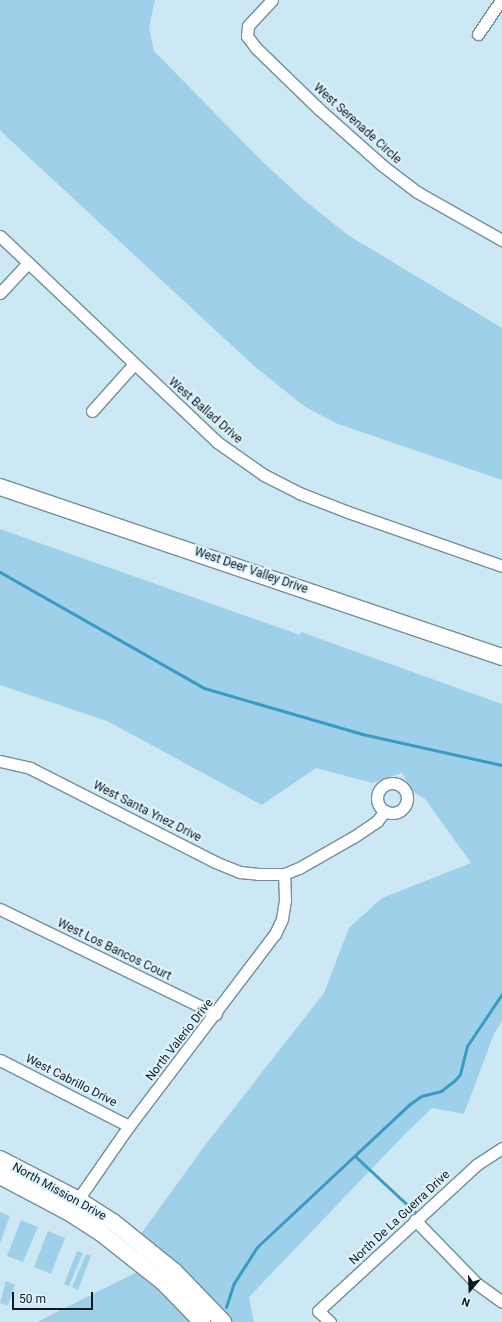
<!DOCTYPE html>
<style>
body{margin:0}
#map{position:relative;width:502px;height:1322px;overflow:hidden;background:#cde8f5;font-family:Roboto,sans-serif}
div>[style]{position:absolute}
.green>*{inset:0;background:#9ed1e9}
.stream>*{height:3px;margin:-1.5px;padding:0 1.5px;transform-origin:1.5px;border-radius:1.5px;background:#3a9ac1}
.roads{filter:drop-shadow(1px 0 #758e9a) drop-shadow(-1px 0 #758e9a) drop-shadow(0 1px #758e9a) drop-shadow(0 -1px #758e9a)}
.street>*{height:11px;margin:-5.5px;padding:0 5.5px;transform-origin:5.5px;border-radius:5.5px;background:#fff}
.street>.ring{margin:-5.5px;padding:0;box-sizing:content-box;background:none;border:11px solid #fff;border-radius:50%}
.secondary>*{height:16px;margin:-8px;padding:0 8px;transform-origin:8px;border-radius:8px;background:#fff}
span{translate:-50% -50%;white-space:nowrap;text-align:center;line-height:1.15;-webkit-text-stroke:4px #dff4ff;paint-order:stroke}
.street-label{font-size:12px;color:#101a1e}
.north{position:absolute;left:450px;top:1270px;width:40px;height:40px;-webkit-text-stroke:3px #dff4ff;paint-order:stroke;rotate:199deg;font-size:11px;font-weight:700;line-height:16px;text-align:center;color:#101a1e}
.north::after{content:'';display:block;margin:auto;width:14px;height:18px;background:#101a1e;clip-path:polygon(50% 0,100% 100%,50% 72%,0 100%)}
.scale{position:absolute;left:12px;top:1292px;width:81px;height:18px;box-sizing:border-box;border:2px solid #101a1e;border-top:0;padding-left:5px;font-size:12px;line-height:14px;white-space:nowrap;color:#101a1e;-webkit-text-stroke:3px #dff4ff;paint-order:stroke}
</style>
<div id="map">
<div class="green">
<i style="clip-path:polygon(0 0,155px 0,149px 27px,154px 51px,262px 161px,304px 200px,348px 235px,502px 328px,502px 480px,338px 424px,305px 407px,254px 366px,6px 136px,0 130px)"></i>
<i style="clip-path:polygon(0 529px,300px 635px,301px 632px,502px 704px,502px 1021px,494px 1034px,464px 1114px,432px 1108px,403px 1136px,249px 1297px,254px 1322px,37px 1322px,141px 1270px,124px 1257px,206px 1144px,324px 993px,349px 928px,382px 898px,471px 863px,425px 799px,412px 791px,402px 773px,373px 783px,316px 768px,262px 805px,107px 721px,0 685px)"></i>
<i style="clip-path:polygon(0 1212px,10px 1216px,0 1243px)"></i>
<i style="clip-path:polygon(21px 1220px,38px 1227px,23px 1262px,7px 1256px)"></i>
<i style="clip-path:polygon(48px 1231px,65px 1238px,51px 1274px,34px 1267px)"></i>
<i style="clip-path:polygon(77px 1251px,83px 1253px,69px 1286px,64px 1284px)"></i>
<i style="clip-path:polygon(86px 1254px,91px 1256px,78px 1290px,72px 1287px)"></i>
<i style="clip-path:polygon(6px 1281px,15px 1285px,8px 1305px,0 1303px)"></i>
</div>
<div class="stream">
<i style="left:0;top:572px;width:235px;rotate:29.6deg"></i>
<i style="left:204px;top:688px;width:165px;rotate:16.2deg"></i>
<i style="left:362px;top:734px;width:143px;rotate:12.5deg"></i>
<i style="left:356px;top:1157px;width:81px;rotate:43deg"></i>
<i style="left:226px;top:1307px;width:25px;rotate:-72deg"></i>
<i style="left:234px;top:1283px;width:43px;rotate:-57.4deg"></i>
<i style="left:257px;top:1247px;width:209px;rotate:-43.1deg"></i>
<i style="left:410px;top:1104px;width:14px;rotate:-36deg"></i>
<i style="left:421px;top:1096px;width:21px;rotate:-14deg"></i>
<i style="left:441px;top:1091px;width:16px;rotate:-38deg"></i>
<i style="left:454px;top:1081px;width:9px;rotate:-49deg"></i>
<i style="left:460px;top:1074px;width:29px;rotate:-76deg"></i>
<i style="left:467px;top:1046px;width:63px;rotate:-56.1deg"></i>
</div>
<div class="roads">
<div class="street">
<i style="left:272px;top:0;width:35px;rotate:133deg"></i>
<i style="left:248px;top:26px;width:10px;rotate:96deg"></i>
<i style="left:247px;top:36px;width:15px;rotate:53deg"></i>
<i style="left:256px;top:48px;width:89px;rotate:44.1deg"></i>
<i style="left:320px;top:110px;width:84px;rotate:41.6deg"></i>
<i style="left:383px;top:166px;width:43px;rotate:37.4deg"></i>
<i style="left:417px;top:192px;width:98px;rotate:29.5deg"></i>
<i style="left:478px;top:34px;width:41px;rotate:-55.9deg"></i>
<i style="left:0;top:236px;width:299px;rotate:43.5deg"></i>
<i style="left:217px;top:442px;width:57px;rotate:35.1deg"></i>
<i style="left:264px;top:475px;width:39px;rotate:27deg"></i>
<i style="left:299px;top:493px;width:53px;rotate:21.2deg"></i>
<i style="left:348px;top:512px;width:163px;rotate:19.3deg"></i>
<i style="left:0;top:293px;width:41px;rotate:-47deg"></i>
<i style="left:92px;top:411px;width:63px;rotate:-48.2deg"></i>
<i style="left:0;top:761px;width:31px;rotate:13deg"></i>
<i style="left:30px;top:768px;width:208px;rotate:26.9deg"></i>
<i style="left:215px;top:862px;width:27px;rotate:22deg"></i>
<i style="left:240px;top:872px;width:18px;rotate:6deg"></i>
<i style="left:258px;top:874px;width:26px"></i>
<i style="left:284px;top:874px;width:16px;rotate:-22deg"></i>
<i style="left:299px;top:868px;width:64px;rotate:-29.7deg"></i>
<i style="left:355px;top:836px;width:27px;rotate:-34deg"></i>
<i style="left:377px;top:821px;width:13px;rotate:-51deg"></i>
<i class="ring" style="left:377px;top:783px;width:19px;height:19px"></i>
<i style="left:0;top:909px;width:240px;rotate:25.9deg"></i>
<i style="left:0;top:1060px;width:145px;rotate:27.1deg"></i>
<i style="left:74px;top:1205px;width:96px;rotate:-55.2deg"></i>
<i style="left:129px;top:1126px;width:241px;rotate:-52.8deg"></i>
<i style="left:275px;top:934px;width:17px;rotate:-65deg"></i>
<i style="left:282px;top:919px;width:19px;rotate:-81deg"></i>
<i style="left:285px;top:900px;width:26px;rotate:-92deg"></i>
<i style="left:415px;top:1220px;width:88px;rotate:45.9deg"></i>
<i style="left:476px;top:1283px;width:32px;rotate:36deg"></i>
<i style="left:330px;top:1322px;width:16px;rotate:-137deg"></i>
<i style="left:318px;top:1311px;width:215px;rotate:-42.7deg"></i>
<i style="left:476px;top:1165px;width:31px;rotate:-33deg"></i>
</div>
<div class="secondary">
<i style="left:0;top:487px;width:530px;rotate:18.71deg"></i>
<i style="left:0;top:1159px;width:87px;rotate:27.5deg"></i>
<i style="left:77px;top:1199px;width:43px;rotate:32.6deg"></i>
<i style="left:113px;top:1222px;width:78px;rotate:38.8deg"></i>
<i style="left:174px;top:1271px;width:71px;rotate:46.1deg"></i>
<i style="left:0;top:1176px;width:79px;rotate:27.9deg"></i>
<i style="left:70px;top:1213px;width:37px;rotate:33deg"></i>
<i style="left:101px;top:1233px;width:79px;rotate:38.3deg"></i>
<i style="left:163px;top:1282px;width:56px;rotate:45.7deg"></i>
</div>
</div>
<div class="street-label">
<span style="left:357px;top:124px;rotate:42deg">West Serenade Circle</span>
<span style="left:205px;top:411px;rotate:41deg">West Ballad Drive</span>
<span style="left:251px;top:571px;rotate:19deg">West Deer Valley Drive</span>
<span style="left:147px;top:812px;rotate:27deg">West Santa Ynez Drive</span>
<span style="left:114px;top:950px;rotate:26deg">West Los Bancos Court</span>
<span style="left:180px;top:1040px;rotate:-52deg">North Valerio Drive</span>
<span style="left:71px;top:1081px;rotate:27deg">West Cabrillo Drive</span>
<span style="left:59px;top:1192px;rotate:29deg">North Mission Drive</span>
<span style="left:400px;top:1218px;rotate:-43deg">North De La Guerra Drive</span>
</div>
<div class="north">N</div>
<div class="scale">50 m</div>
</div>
